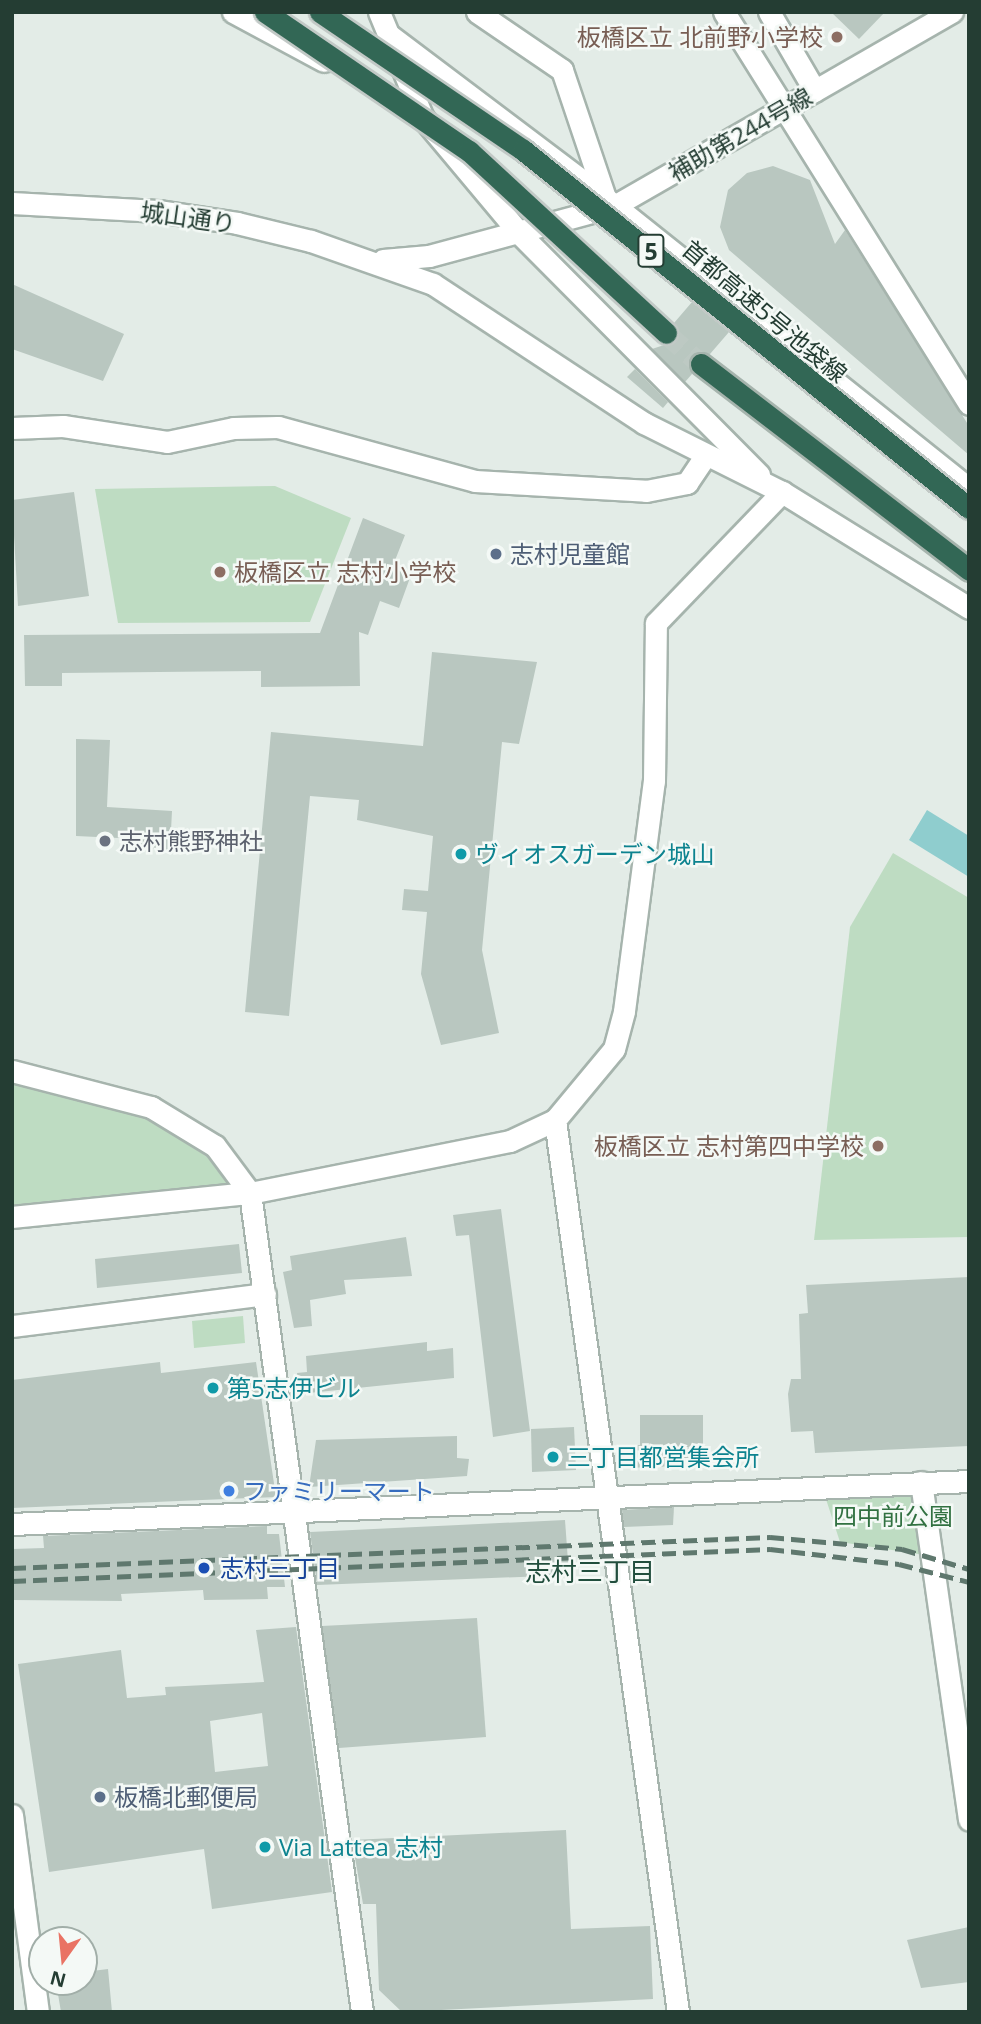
<!DOCTYPE html>
<meta charset="utf-8">
<style>
body{margin:0}
#map{position:relative;width:981px;height:2024px;overflow:hidden;background:#e3ece7;font-family:"Open Sans","Noto Sans JP",sans-serif}
div>[style]{position:absolute}
.green>*{inset:0;background:#bedcc2}
.water>*{inset:0;background:#8fcdce}
.building>*{inset:0;background:#b9c7c0}
.motorway-tunnel>*{height:21px;margin-top:-10.5px;transform-origin:0;background:repeating-linear-gradient(90deg,#bdc9c3 0 21px,transparent 0 31px)}
.roads{filter:drop-shadow(2px 0 #a6b4ad) drop-shadow(-2px 0 #a6b4ad) drop-shadow(0 2px #a6b4ad) drop-shadow(0 -2px #a6b4ad)}
.minor>*{height:21px;margin:-10.5px;padding:0 10.5px;transform-origin:10.5px;border-radius:10.5px;background:#fff}
.tertiary>*{height:21px;margin:-10.5px;padding:0 10.5px;transform-origin:10.5px;border-radius:10.5px;background:#fff}
.motorway>*{height:21px;margin:-10.5px;padding:0 10.5px;transform-origin:10.5px;border-radius:10.5px;background:#326755}
.rail>*{height:5px;margin-top:-2.5px;transform-origin:0;background:repeating-linear-gradient(90deg,#5f786e 0 14px,transparent 0 21px)}
.bridges{filter:drop-shadow(2px 0 #c2c9c6) drop-shadow(-2px 0 #c2c9c6) drop-shadow(0 2px #c2c9c6) drop-shadow(0 -2px #c2c9c6)}
.motorway-bridge>*{height:21px;margin:-10.5px;padding:0 10.5px;transform-origin:10.5px;border-radius:10.5px;background:#326755}
.dots>*{width:19px;height:19px;translate:-50% -50%;box-sizing:border-box;border:4px solid #f4f9f6;border-radius:50%}
span{translate:-50% -50%;white-space:nowrap;text-align:center;line-height:1.15;-webkit-text-stroke:5px #f4f9f6;paint-order:stroke}
.shield-label span{padding:2px 5px;background:#f4f9f6;border:2px solid;border-radius:5px;-webkit-text-stroke-width:0}
.shield-label{font-size:23px;color:#243d33;font-weight:700}
.education-label{font-size:24px;color:#785e54}
.right{translate:-100% -50%;text-align:right}
.left{translate:0 -50%;text-align:left}
.street-label{font-size:24px;color:#243d33}
.service-label{font-size:24px;color:#4e5e75}
.worship-label{font-size:24px;color:#5b616d}
.culture-label{font-size:24px;color:#0d838f}
.shop-label{font-size:24px;color:#366cbe}
.park-label{font-size:24px;color:#317141}
.transit-label{font-size:24px;color:#164399}
.neighbourhood-label{font-size:26px;color:#214e3d}
.frame{position:absolute;inset:0;border:14px solid #243d33;pointer-events:none}
.north{position:absolute;left:28px;top:1926px;width:70px;height:70px;box-sizing:border-box;background:#f4f9f6;border:2px solid #a1aea8;border-radius:50%;rotate:195deg;font-size:19px;font-weight:700;line-height:28px;text-align:center;color:#243d33}
.north::after{content:'';display:block;margin:auto;width:24px;height:32px;background:#e97364;clip-path:polygon(50% 0,100% 100%,50% 72%,0 100%)}
</style>
<div id="map">
<div class="green">
<i style="clip-path:polygon(275px 486px,351px 518px,310px 622px,118px 623px,95px 489px)"></i>
<i style="clip-path:polygon(893px 853px,969px 898px,969px 1237px,814px 1240px,850px 927px)"></i>
<i style="clip-path:polygon(12px 1081px,161px 1122px,232px 1176px,227px 1186px,12px 1205px)"></i>
<i style="clip-path:polygon(243px 1316px,245px 1343px,194px 1348px,192px 1321px)"></i>
<i style="clip-path:polygon(921px 1482px,931px 1556px,840px 1542px,822px 1487px)"></i>
</div>
<div class="water">
<i style="clip-path:polygon(927px 810px,969px 836px,969px 877px,909px 840px)"></i>
</div>
<div class="building">
<i style="clip-path:polygon(831px 12px,885px 12px,859px 39px)"></i>
<i style="clip-path:polygon(773px 166px,810px 180px,835px 244px,845px 230px,969px 426px,969px 455px,729px 250px,720px 227px,728px 190px,747px 173px)"></i>
<i style="clip-path:polygon(12px 284px,124px 334px,103px 381px,12px 349px)"></i>
<i style="clip-path:polygon(692px 302px,729px 332px,710px 354px,691px 356px,692px 374px,685px 382px,652px 349px,676px 341px,674px 323px)"></i>
<i style="clip-path:polygon(635px 369px,668px 402px,663px 408px,627px 377px)"></i>
<i style="clip-path:polygon(74px 492px,89px 596px,18px 606px,12px 500px)"></i>
<i style="clip-path:polygon(363px 518px,405px 535px,392px 568px,411px 575px,399px 608px,380px 601px,368px 635px,359px 632px,360px 686px,261px 687px,261px 671px,62px 673px,62px 686px,25px 686px,24px 635px,320px 633px)"></i>
<i style="clip-path:polygon(432px 652px,537px 662px,519px 744px,502px 742px,482px 950px,499px 1033px,441px 1045px,421px 974px,427px 912px,402px 910px,404px 889px,428px 891px,433px 836px,357px 820px,359px 800px,310px 796px,289px 1016px,245px 1012px,271px 732px,423px 746px)"></i>
<i style="clip-path:polygon(76px 739px,110px 740px,107px 807px,172px 811px,170px 850px,140px 847px,140px 839px,76px 836px)"></i>
<i style="clip-path:polygon(501px 1209px,530px 1431px,493px 1437px,469px 1235px,456px 1236px,453px 1215px)"></i>
<i style="clip-path:polygon(406px 1237px,412px 1276px,344px 1280px,346px 1294px,310px 1300px,312px 1326px,294px 1328px,283px 1272px,292px 1270px,290px 1256px)"></i>
<i style="clip-path:polygon(239px 1244px,242px 1273px,97px 1288px,95px 1259px)"></i>
<i style="clip-path:polygon(969px 1277px,969px 1446px,815px 1453px,813px 1431px,791px 1432px,788px 1394px,791px 1379px,801px 1379px,799px 1314px,808px 1313px,806px 1285px)"></i>
<i style="clip-path:polygon(427px 1342px,427px 1351px,453px 1348px,454px 1378px,299px 1394px,297px 1373px,307px 1372px,306px 1356px)"></i>
<i style="clip-path:polygon(160px 1362px,161px 1373px,256px 1362px,276px 1497px,12px 1508px,12px 1380px)"></i>
<i style="clip-path:polygon(640px 1415px,703px 1415px,703px 1465px,627px 1468px,628px 1445px,640px 1445px)"></i>
<i style="clip-path:polygon(574px 1427px,576px 1470px,532px 1472px,531px 1429px)"></i>
<i style="clip-path:polygon(457px 1436px,457px 1458px,469px 1459px,467px 1476px,309px 1487px,316px 1440px)"></i>
<i style="clip-path:polygon(674px 1507px,673px 1525px,624px 1527px,622px 1510px)"></i>
<i style="clip-path:polygon(565px 1520px,569px 1575px,317px 1585px,310px 1532px)"></i>
<i style="clip-path:polygon(267px 1526px,267px 1534px,279px 1534px,285px 1587px,267px 1587px,268px 1599px,204px 1600px,203px 1590px,121px 1594px,122px 1601px,12px 1600px,12px 1549px,44px 1548px,43px 1536px)"></i>
<i style="clip-path:polygon(477px 1618px,486px 1737px,339px 1748px,322px 1626px)"></i>
<i style="clip-path:polygon(evenodd,296px 1627px,332px 1892px,212px 1909px,204px 1849px,49px 1872px,18px 1664px,121px 1650px,127px 1698px,166px 1695px,165px 1687px,264px 1682px,256px 1630px,296px 1627px,262px 1713px,268px 1766px,215px 1772px,210px 1721px,262px 1713px)"></i>
<i style="clip-path:polygon(566px 1830px,571px 1929px,650px 1926px,653px 1999px,402px 2012px,379px 1990px,376px 1904px,363px 1904px,352px 1840px)"></i>
<i style="clip-path:polygon(969px 1927px,969px 1982px,921px 1988px,907px 1940px)"></i>
<i style="clip-path:polygon(108px 1969px,112px 2012px,61px 2012px,56px 1982px,84px 1982px,84px 1972px)"></i>
</div>
<div class="motorway-tunnel">
<i style="left:666px;top:333px;width:47px;rotate:41.5deg"></i>
</div>
<div class="roads">
<div class="minor">
<i style="left:233px;top:12px;width:103px;rotate:28.3deg"></i>
<i style="left:477px;top:12px;width:103px;rotate:34.3deg"></i>
<i style="left:562px;top:70px;width:135px;rotate:71.4deg"></i>
<i style="left:724px;top:12px;width:462px;rotate:58deg"></i>
<i style="left:769px;top:12px;width:91px;rotate:59.8deg"></i>
<i style="left:12px;top:428px;width:51px;rotate:-2.2deg"></i>
<i style="left:63px;top:426px;width:105px;rotate:8.7deg"></i>
<i style="left:167px;top:442px;width:68px;rotate:-11.8deg"></i>
<i style="left:234px;top:428px;width:44px;rotate:-1.3deg"></i>
<i style="left:278px;top:427px;width:204px;rotate:15.3deg"></i>
<i style="left:475px;top:481px;width:171px;rotate:3.3deg"></i>
<i style="left:646px;top:491px;width:42px;rotate:-11deg"></i>
<i style="left:687px;top:483px;width:32px;rotate:-56deg"></i>
<i style="left:12px;top:1071px;width:144px;rotate:14.5deg"></i>
<i style="left:151px;top:1107px;width:75px;rotate:31.4deg"></i>
<i style="left:215px;top:1146px;width:59px;rotate:53.3deg"></i>
<i style="left:250px;top:1193px;width:827px;rotate:82.21deg"></i>
<i style="left:555px;top:1120px;width:900px;rotate:82.15deg"></i>
<i style="left:12px;top:1217px;width:239px;rotate:-5.8deg"></i>
<i style="left:250px;top:1193px;width:265px;rotate:-11.3deg"></i>
<i style="left:510px;top:1141px;width:50px;rotate:-25deg"></i>
<i style="left:555px;top:1120px;width:92px;rotate:-50.3deg"></i>
<i style="left:614px;top:1049px;width:39px;rotate:-75deg"></i>
<i style="left:624px;top:1011px;width:232px;rotate:-82.6deg"></i>
<i style="left:654px;top:781px;width:158px;rotate:-89.3deg"></i>
<i style="left:656px;top:623px;width:182px;rotate:-46.1deg"></i>
<i style="left:12px;top:1326px;width:255px;rotate:-7.2deg"></i>
<i style="left:921px;top:1482px;width:341px;rotate:81.9deg"></i>
<i style="left:12px;top:1524px;width:958px;rotate:-2.57deg"></i>
</div>
<div class="tertiary">
<i style="left:379px;top:12px;width:115px;rotate:67.5deg"></i>
<i style="left:423px;top:118px;width:150px;rotate:50.1deg"></i>
<i style="left:519px;top:233px;width:341px;rotate:45.2deg"></i>
<i style="left:389px;top:35px;width:271px;rotate:37deg"></i>
<i style="left:605px;top:198px;width:466px;rotate:38.6deg"></i>
<i style="left:12px;top:203px;width:146px;rotate:3.1deg"></i>
<i style="left:158px;top:211px;width:80px;rotate:8.6deg"></i>
<i style="left:237px;top:223px;width:76px;rotate:13.7deg"></i>
<i style="left:311px;top:241px;width:129px;rotate:19.4deg"></i>
<i style="left:433px;top:284px;width:253px;rotate:33.4deg"></i>
<i style="left:644px;top:423px;width:154px;rotate:26.6deg"></i>
<i style="left:782px;top:492px;width:220px;rotate:31.8deg"></i>
<i style="left:383px;top:260px;width:46px;rotate:-5deg"></i>
<i style="left:429px;top:256px;width:192px;rotate:-15.1deg"></i>
<i style="left:614px;top:206px;width:390px;rotate:-29.9deg"></i>
<i style="left:12px;top:1815px;width:199px;rotate:82.5deg"></i>
</div>
<div class="motorway">
<i style="left:701px;top:364px;width:338px;rotate:37.5deg"></i>
</div>
</div>
<div class="rail">
<i style="left:12px;top:1568px;width:759px;rotate:-2.34deg"></i>
<i style="left:770px;top:1537px;width:133px;rotate:5.2deg"></i>
<i style="left:902px;top:1549px;width:70px;rotate:16.6deg"></i>
<i style="left:12px;top:1581px;width:759px;rotate:-2.42deg"></i>
<i style="left:770px;top:1549px;width:130px;rotate:6.6deg"></i>
<i style="left:899px;top:1564px;width:72px;rotate:14.4deg"></i>
</div>
<div class="bridges">
<div class="motorway-bridge">
<i style="left:265px;top:12px;width:247px;rotate:34.3deg"></i>
<i style="left:469px;top:151px;width:268px;rotate:42.7deg"></i>
<i style="left:320px;top:12px;width:245px;rotate:34.2deg"></i>
<i style="left:523px;top:150px;width:572px;rotate:38.75deg"></i>
</div>
</div>
<div class="dots">
<i style="left:837px;top:37px;background:#8d6e63"></i>
<i style="left:496px;top:554px;background:#5c6f8a"></i>
<i style="left:220px;top:572px;background:#8d6e63"></i>
<i style="left:105px;top:841px;background:#6b7280"></i>
<i style="left:461px;top:854px;background:#0f9aa8"></i>
<i style="left:878px;top:1146px;background:#8d6e63"></i>
<i style="left:213px;top:1388px;background:#0f9aa8"></i>
<i style="left:553px;top:1457px;background:#0f9aa8"></i>
<i style="left:229px;top:1491px;background:#3f7fe0"></i>
<i style="left:204px;top:1568px;background:#1a4fb4"></i>
<i style="left:100px;top:1797px;background:#5c6f8a"></i>
<i style="left:265px;top:1847px;background:#0f9aa8"></i>
</div>
<div class="shield-label">
<span style="left:651px;top:251px">5</span>
</div>
<div class="education-label">
<span class="right" style="left:823px;top:37px">板橋区立 北前野小学校</span>
<span class="left" style="left:234px;top:572px">板橋区立 志村小学校</span>
<span class="right" style="left:864px;top:1146px">板橋区立 志村第四中学校</span>
</div>
<div class="street-label">
<span style="left:740px;top:134px;rotate:-30deg">補助第244号線</span>
<span style="left:188px;top:217px;rotate:8deg">城山通り</span>
<span style="left:765px;top:311px;rotate:40deg">首都高速5号池袋線</span>
</div>
<div class="service-label">
<span class="left" style="left:510px;top:554px">志村児童館</span>
<span class="left" style="left:114px;top:1797px">板橋北郵便局</span>
</div>
<div class="worship-label">
<span class="left" style="left:119px;top:841px">志村熊野神社</span>
</div>
<div class="culture-label">
<span class="left" style="left:475px;top:854px">ヴィオスガーデン城山</span>
<span class="left" style="left:227px;top:1388px">第5志伊ビル</span>
<span class="left" style="left:567px;top:1457px">三丁目都営集会所</span>
<span class="left" style="left:279px;top:1847px">Via Lattea 志村</span>
</div>
<div class="shop-label">
<span class="left" style="left:243px;top:1491px">ファミリーマート</span>
</div>
<div class="park-label">
<span style="left:893px;top:1516px">四中前公園</span>
</div>
<div class="transit-label">
<span class="left" style="left:220px;top:1568px">志村三丁目</span>
</div>
<div class="neighbourhood-label">
<span style="left:590px;top:1572px">志村三丁目</span>
</div>
<div class="frame"></div>
<div class="north">N</div>
</div>
